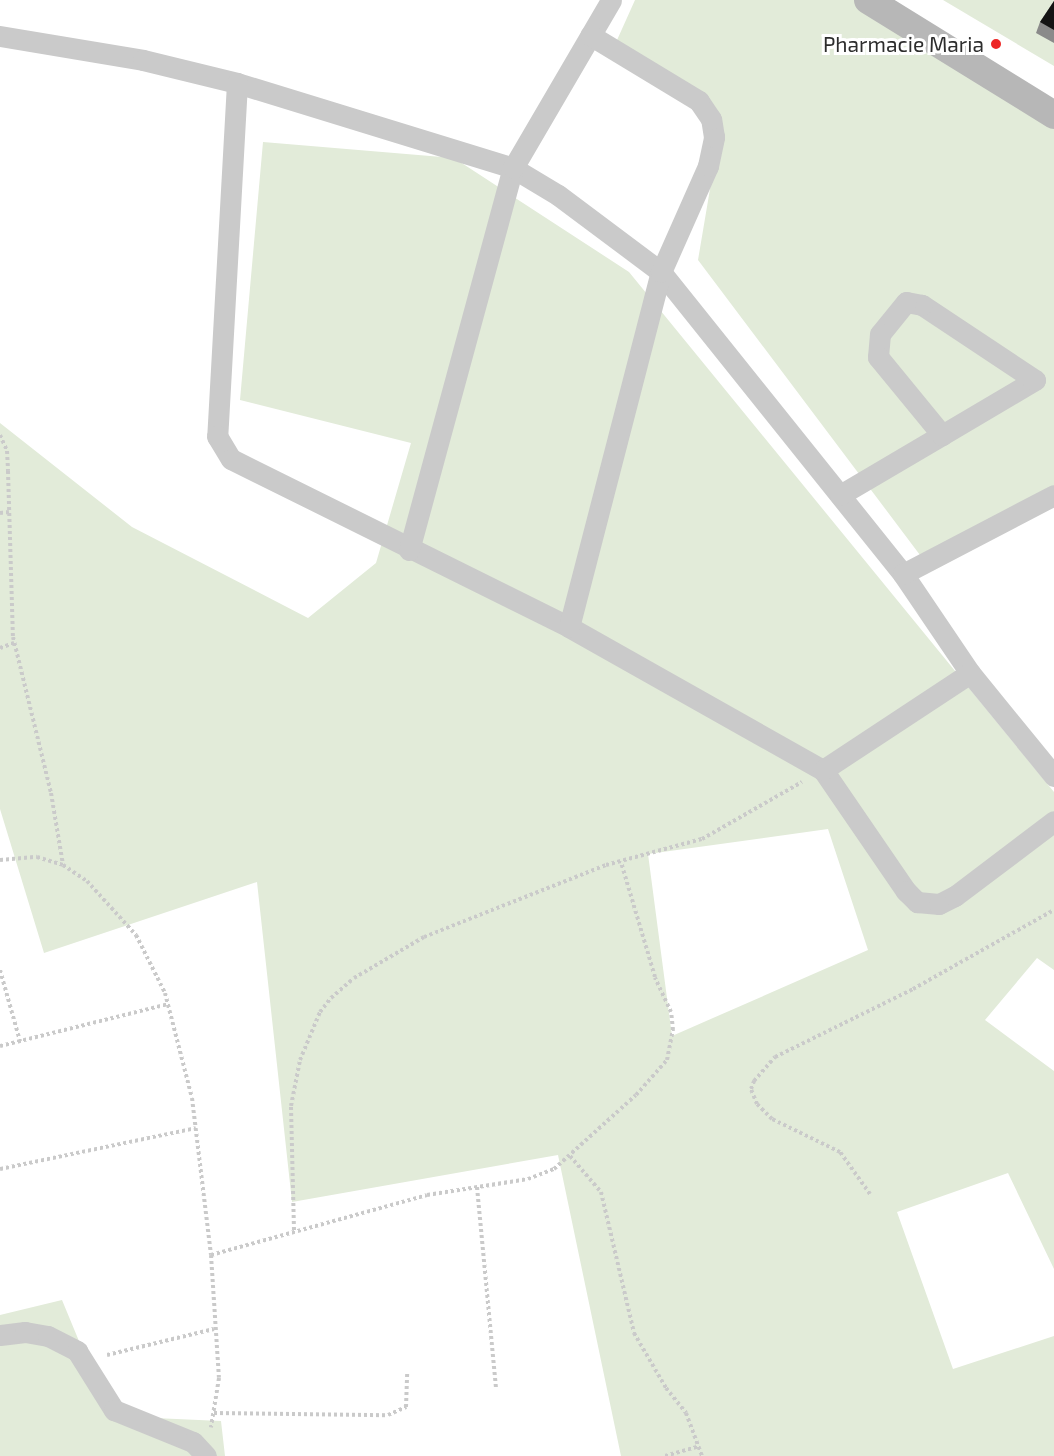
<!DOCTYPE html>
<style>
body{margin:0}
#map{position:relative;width:1054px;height:1456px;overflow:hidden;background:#fff;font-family:"Exo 2",sans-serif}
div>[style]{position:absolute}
.green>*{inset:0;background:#e2ebd9}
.path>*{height:4px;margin-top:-2px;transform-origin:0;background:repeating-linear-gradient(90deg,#cacaca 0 3px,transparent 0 6px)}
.minor>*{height:21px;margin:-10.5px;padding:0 10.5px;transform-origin:10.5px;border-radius:10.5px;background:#cacaca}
.secondary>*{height:28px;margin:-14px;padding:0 14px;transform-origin:14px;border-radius:14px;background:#b7b7b7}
.wall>*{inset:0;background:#8a8a8a}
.building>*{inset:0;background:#141414}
.dots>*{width:16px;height:16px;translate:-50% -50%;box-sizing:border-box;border:3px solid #fff;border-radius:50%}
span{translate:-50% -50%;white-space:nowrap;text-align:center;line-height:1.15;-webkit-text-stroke:6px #fff;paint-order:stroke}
.poi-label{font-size:21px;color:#2d2d2d}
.right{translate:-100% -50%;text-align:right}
</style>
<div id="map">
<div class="green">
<i style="clip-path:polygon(635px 0,881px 0,1054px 103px,1054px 506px,932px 571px,698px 260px,722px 118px,613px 49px)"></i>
<i style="clip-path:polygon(943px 0,1054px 0,1054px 66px)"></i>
<i style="clip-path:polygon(evenodd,263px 142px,454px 158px,629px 272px,1054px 792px,1054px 970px,1037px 958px,985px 1020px,1054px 1071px,1054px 1269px,1008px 1173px,897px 1212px,953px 1369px,1054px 1336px,1054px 1456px,621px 1456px,558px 1155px,292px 1202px,257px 882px,44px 953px,0 809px,0 423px,132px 527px,308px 618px,376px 563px,411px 443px,240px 400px,263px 142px,828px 829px,868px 950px,672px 1036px,648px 854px,828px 829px)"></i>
<i style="clip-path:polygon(62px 1300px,110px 1416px,221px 1421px,225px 1456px,0 1456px,0 1315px)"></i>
</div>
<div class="path">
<i style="left:0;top:435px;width:17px;rotate:66deg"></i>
<i style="left:7px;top:451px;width:20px;rotate:87deg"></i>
<i style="left:8px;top:471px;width:166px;rotate:88.3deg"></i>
<i style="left:13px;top:637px;width:161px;rotate:76.3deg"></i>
<i style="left:51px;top:793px;width:73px;rotate:80.5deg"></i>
<i style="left:0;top:513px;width:9px;rotate:-6deg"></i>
<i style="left:0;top:648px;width:15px;rotate:-20deg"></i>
<i style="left:0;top:860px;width:37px;rotate:-5deg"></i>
<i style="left:37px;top:857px;width:27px;rotate:17deg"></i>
<i style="left:63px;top:865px;width:29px;rotate:34deg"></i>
<i style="left:87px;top:881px;width:73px;rotate:47.8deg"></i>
<i style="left:136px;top:935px;width:65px;rotate:63.4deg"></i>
<i style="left:165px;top:993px;width:108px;rotate:75.6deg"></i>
<i style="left:192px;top:1098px;width:158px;rotate:83.1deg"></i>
<i style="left:211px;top:1255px;width:123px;rotate:86.3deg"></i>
<i style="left:219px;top:1378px;width:50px;rotate:99.3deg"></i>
<i style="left:0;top:970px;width:74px;rotate:74.3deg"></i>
<i style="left:0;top:1046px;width:173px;rotate:-14deg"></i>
<i style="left:570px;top:1156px;width:48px;rotate:49.3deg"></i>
<i style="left:601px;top:1192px;width:145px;rotate:76.8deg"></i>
<i style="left:634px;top:1333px;width:64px;rotate:59.8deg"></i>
<i style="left:666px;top:1388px;width:32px;rotate:51deg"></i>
<i style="left:686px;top:1413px;width:46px;rotate:69.6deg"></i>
<i style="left:0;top:1169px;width:200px;rotate:-11.8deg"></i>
<i style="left:477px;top:1187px;width:202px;rotate:84.6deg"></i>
<i style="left:870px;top:1194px;width:52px;rotate:-125.5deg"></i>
<i style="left:840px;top:1152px;width:76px;rotate:-154.1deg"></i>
<i style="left:772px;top:1119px;width:21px;rotate:-135deg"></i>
<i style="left:757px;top:1104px;width:16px;rotate:-112deg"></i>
<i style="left:751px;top:1089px;width:9px;rotate:-69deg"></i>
<i style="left:754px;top:1081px;width:32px;rotate:-49deg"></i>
<i style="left:775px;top:1057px;width:154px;rotate:-26.2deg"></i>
<i style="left:913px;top:989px;width:162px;rotate:-29.3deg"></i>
<i style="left:294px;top:1230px;width:124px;rotate:-91.4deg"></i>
<i style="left:291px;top:1106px;width:47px;rotate:-78.9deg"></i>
<i style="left:300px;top:1060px;width:52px;rotate:-67.4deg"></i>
<i style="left:320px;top:1012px;width:18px;rotate:-52deg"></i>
<i style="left:331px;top:998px;width:30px;rotate:-41deg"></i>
<i style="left:354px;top:978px;width:81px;rotate:-30.4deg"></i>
<i style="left:424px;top:937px;width:196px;rotate:-21.6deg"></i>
<i style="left:606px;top:865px;width:99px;rotate:-15.2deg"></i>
<i style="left:702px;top:839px;width:115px;rotate:-29.7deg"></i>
<i style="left:211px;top:1255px;width:224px;rotate:-15.5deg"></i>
<i style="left:427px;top:1195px;width:102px;rotate:-9deg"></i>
<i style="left:528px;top:1179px;width:28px;rotate:-21deg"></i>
<i style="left:554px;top:1169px;width:110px;rotate:-42.1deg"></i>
<i style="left:636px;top:1095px;width:47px;rotate:-48.5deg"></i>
<i style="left:667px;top:1060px;width:31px;rotate:-79deg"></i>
<i style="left:673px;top:1030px;width:18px;rotate:-96deg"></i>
<i style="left:671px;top:1012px;width:38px;rotate:-115deg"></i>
<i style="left:655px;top:977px;width:120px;rotate:-106.5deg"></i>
<i style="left:107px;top:1355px;width:110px;rotate:-13.7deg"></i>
<i style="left:214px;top:1413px;width:174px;rotate:0.7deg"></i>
<i style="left:388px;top:1415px;width:20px;rotate:-24deg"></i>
<i style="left:406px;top:1407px;width:33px;rotate:-88deg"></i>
<i style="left:665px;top:1456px;width:35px;rotate:-16deg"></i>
</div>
<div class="minor">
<i style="left:0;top:36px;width:145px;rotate:9.5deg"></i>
<i style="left:143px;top:60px;width:97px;rotate:13.7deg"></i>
<i style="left:237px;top:83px;width:289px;rotate:17.1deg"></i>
<i style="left:513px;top:168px;width:52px;rotate:31deg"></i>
<i style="left:558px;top:195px;width:129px;rotate:36.8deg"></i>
<i style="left:661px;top:272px;width:387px;rotate:51.3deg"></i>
<i style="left:903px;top:574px;width:120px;rotate:55.9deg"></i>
<i style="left:970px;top:673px;width:133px;rotate:50.8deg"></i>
<i style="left:237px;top:83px;width:354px;rotate:93.2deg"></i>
<i style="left:217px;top:436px;width:27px;rotate:59deg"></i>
<i style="left:231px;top:459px;width:377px;rotate:26.4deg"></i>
<i style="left:569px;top:627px;width:291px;rotate:29.4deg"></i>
<i style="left:823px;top:770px;width:147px;rotate:55.6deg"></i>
<i style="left:906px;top:891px;width:16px;rotate:45deg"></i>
<i style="left:917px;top:902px;width:22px;rotate:5deg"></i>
<i style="left:939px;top:904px;width:18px;rotate:-27deg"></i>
<i style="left:955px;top:896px;width:124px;rotate:-37.1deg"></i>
<i style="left:840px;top:495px;width:118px;rotate:-30.5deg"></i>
<i style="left:942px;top:435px;width:108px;rotate:-30.6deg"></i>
<i style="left:1035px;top:380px;width:136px;rotate:-146.4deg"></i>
<i style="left:922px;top:305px;width:16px;rotate:-169deg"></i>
<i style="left:906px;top:302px;width:41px;rotate:129.1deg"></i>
<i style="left:880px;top:334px;width:23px;rotate:95deg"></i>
<i style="left:878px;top:357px;width:101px;rotate:50.6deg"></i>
<i style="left:409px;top:550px;width:396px;rotate:-74.8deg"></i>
<i style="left:513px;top:168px;width:194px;rotate:-59.7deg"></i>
<i style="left:903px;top:574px;width:170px;rotate:-27.6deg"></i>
<i style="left:569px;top:627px;width:367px;rotate:-75.5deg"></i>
<i style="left:661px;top:272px;width:116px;rotate:-66.1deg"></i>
<i style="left:708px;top:166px;width:30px;rotate:-78deg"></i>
<i style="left:714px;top:137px;width:18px;rotate:-99deg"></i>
<i style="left:711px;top:119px;width:22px;rotate:-124deg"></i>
<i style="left:699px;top:101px;width:127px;rotate:-148.8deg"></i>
<i style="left:823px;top:770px;width:176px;rotate:-33.4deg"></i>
<i style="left:0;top:1335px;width:25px;rotate:-7deg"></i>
<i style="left:25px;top:1332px;width:23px;rotate:10deg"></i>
<i style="left:48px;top:1336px;width:33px;rotate:27deg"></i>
<i style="left:77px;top:1351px;width:70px;rotate:57.9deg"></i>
<i style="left:114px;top:1410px;width:85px;rotate:22.1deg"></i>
<i style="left:193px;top:1442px;width:19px;rotate:47deg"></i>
</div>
<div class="secondary">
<i style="left:868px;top:0;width:219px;rotate:31.7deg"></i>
</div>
<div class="wall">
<i style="clip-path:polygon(1054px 1px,1054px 43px,1036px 33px,1040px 22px)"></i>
</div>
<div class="building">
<i style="clip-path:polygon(1054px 1px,1054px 30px,1040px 22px)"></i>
</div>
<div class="dots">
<i style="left:996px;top:44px;background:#ed2625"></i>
</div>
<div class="poi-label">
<span class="right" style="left:984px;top:44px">Pharmacie Maria</span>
</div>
</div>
